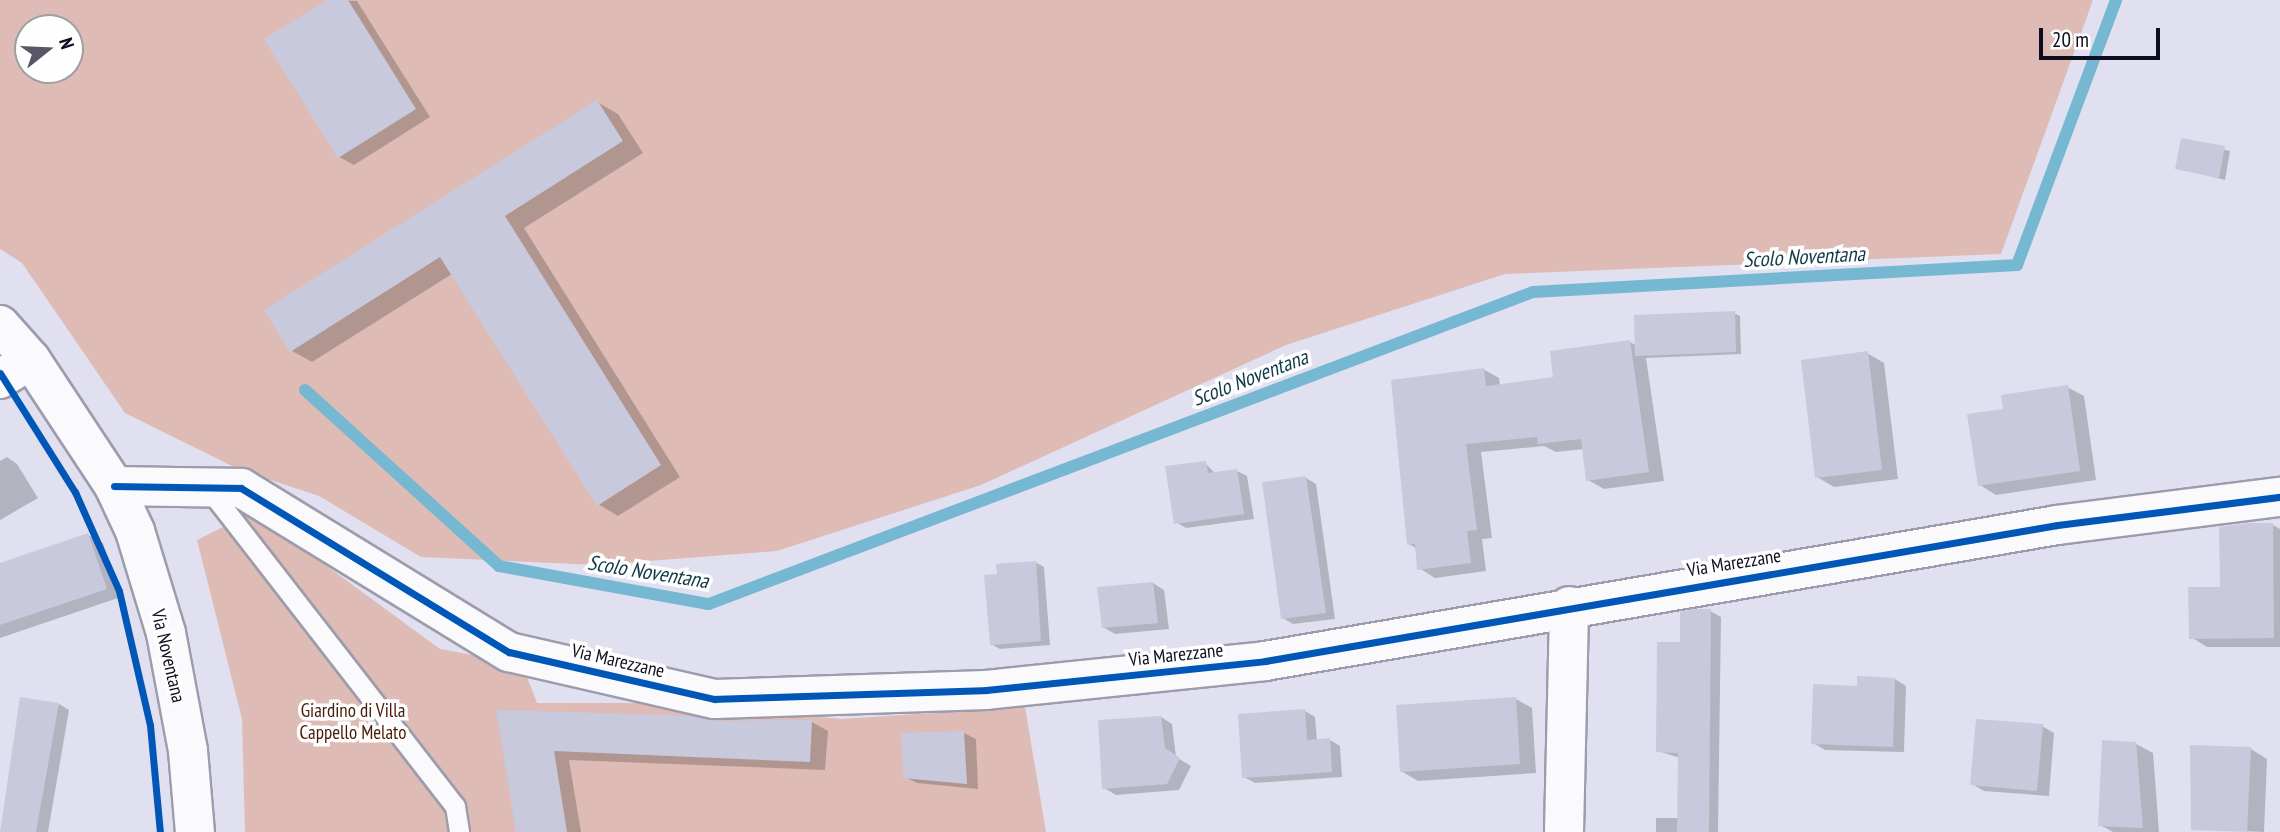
<!DOCTYPE html>
<style>
body{margin:0}
#map{position:relative;width:2280px;height:832px;overflow:hidden;background:#e0e0f0;font-family:"PT Sans Narrow",sans-serif}
div>[style]{position:absolute}
.green>*{inset:0;background:#debcb5}
.shadow>*{inset:0;background:#0003}
.stream>*{height:12px;margin:-6px;padding:0 6px;transform-origin:6px;border-radius:6px;background:#76b7d2}
.building>*{inset:0;background:#c9c9dd}
.roads{filter:drop-shadow(2px 0 #9c9cac) drop-shadow(-2px 0 #9c9cac) drop-shadow(0 2px #9c9cac) drop-shadow(0 -2px #9c9cac)}
.lane>*{height:19px;margin:-9.5px;padding:0 9.5px;transform-origin:9.5px;border-radius:9.5px;background:#fafafd}
.street>*{height:38px;margin:-19px;padding:0 19px;transform-origin:19px;border-radius:19px;background:#fafafd}
.secondary>*{height:38px;margin:-19px;padding:0 19px;transform-origin:19px;border-radius:19px;background:#fafafd}
.cycleway>*{height:7px;margin:-3.5px;padding:0 3.5px;transform-origin:3.5px;border-radius:3.5px;background:#0057b8}
span{translate:-50% -50%;white-space:nowrap;text-align:center;line-height:1.15;-webkit-text-stroke:7px #fefefe;paint-order:stroke}
.street-label{font-size:19px;color:#0d0d1d}
.park-label{font-size:19px;color:#491b04}
.water-label{font-size:21px;color:#0f3947;font-style:italic}
.north{position:absolute;left:14px;top:14px;width:70px;height:70px;box-sizing:border-box;background:#fefefe;border:2px solid #9e9ea4;border-radius:50%;rotate:72deg;font-size:19px;font-weight:700;line-height:28px;text-align:center;color:#0d0d1d}
.north::after{content:'';display:block;margin:auto;width:24px;height:32px;background:#575767;clip-path:polygon(50% 0,100% 100%,50% 72%,0 100%)}
.scale{position:absolute;left:2039px;top:28px;width:121px;height:32px;box-sizing:border-box;border:4px solid #0d0d1d;border-top:0;padding-left:9px;font-size:21px;line-height:24px;white-space:nowrap;color:#0d0d1d;-webkit-text-stroke:5px #fefefe;paint-order:stroke}
</style>
<div id="map">
<div class="green">
<i style="clip-path:polygon(evenodd,0 0,2093px 0,2001px 254px,1505px 274px,1286px 345px,981px 485px,777px 551px,597px 565px,421px 557px,319px 496px,240px 470px,125px 413px,22px 263px,0 249px,0 0,28px 28px,70px 28px,70px 70px,28px 70px,28px 28px)"></i>
<i style="clip-path:polygon(253px 512px,440px 649px,522px 664px,537px 703px,662px 703px,842px 719px,1025px 707px,1046px 832px,245px 832px,242px 719px,197px 540px)"></i>
</div>
<div class="shadow">
<i style="clip-path:polygon(330px 0,357px 1px,430px 117px,354px 165px,339px 157px)"></i>
<i style="clip-path:polygon(597px 102px,618px 114px,643px 153px,524px 228px,680px 477px,618px 516px,598px 504px,452px 274px,312px 362px,292px 351px)"></i>
<i style="clip-path:polygon(2183px 140px,2230px 151px,2225px 180px,2177px 168px)"></i>
<i style="clip-path:polygon(1734px 313px,1740px 316px,1741px 354px,1646px 358px,1664px 481px,1604px 489px,1588px 480px,1584px 449px,1556px 452px,1544px 446px,1481px 452px,1492px 538px,1482px 539px,1486px 571px,1435px 578px,1419px 568px,1417px 549px,1409px 544px,1483px 369px,1499px 378px,1500px 386px,1555px 379px,1630px 342px,1637px 346px)"></i>
<i style="clip-path:polygon(1867px 353px,1884px 363px,1898px 479px,1834px 487px,1817px 477px)"></i>
<i style="clip-path:polygon(2067px 387px,2084px 396px,2096px 480px,1996px 495px,1980px 485px,2005px 410px)"></i>
<i style="clip-path:polygon(7px 457px,17px 464px,38px 498px,0 520px,0 461px)"></i>
<i style="clip-path:polygon(1205px 463px,1216px 474px,1237px 471px,1247px 476px,1254px 519px,1186px 528px,1176px 522px)"></i>
<i style="clip-path:polygon(1306px 478px,1316px 484px,1335px 619px,1293px 624px,1283px 618px)"></i>
<i style="clip-path:polygon(2273px 525px,2280px 529px,2280px 647px,2207px 647px,2191px 637px,2221px 588px)"></i>
<i style="clip-path:polygon(88px 535px,103px 543px,121px 597px,0 638px,0 565px)"></i>
<i style="clip-path:polygon(1035px 562px,1044px 567px,1050px 645px,1000px 649px,991px 644px,999px 576px)"></i>
<i style="clip-path:polygon(1153px 583px,1164px 590px,1169px 629px,1115px 634px,1103px 627px)"></i>
<i style="clip-path:polygon(1710px 611px,1721px 617px,1718px 832px,1656px 832px,1656px 818px,1679px 818px,1680px 758px,1658px 751px)"></i>
<i style="clip-path:polygon(1895px 679px,1906px 686px,1904px 752px,1825px 750px,1813px 743px,1858px 687px)"></i>
<i style="clip-path:polygon(1516px 699px,1532px 708px,1536px 773px,1418px 781px,1401px 771px)"></i>
<i style="clip-path:polygon(59px 704px,69px 710px,48px 832px,0 832px)"></i>
<i style="clip-path:polygon(1305px 711px,1315px 717px,1317px 741px,1330px 740px,1340px 746px,1342px 777px,1255px 783px,1244px 777px)"></i>
<i style="clip-path:polygon(498px 712px,715px 723px,812px 722px,828px 731px,825px 770px,569px 760px,581px 832px,517px 832px)"></i>
<i style="clip-path:polygon(1161px 717px,1172px 724px,1176px 757px,1191px 766px,1179px 790px,1116px 795px,1104px 788px)"></i>
<i style="clip-path:polygon(2042px 726px,2054px 733px,2049px 796px,1984px 791px,1972px 784px)"></i>
<i style="clip-path:polygon(964px 733px,976px 739px,978px 789px,917px 783px,905px 777px)"></i>
<i style="clip-path:polygon(2136px 744px,2153px 753px,2159px 832px,2113px 832px,2100px 825px)"></i>
<i style="clip-path:polygon(2251px 749px,2267px 759px,2264px 832px,2193px 829px)"></i>
</div>
<div class="stream">
<i style="left:305px;top:390px;width:262px;rotate:42.2deg"></i>
<i style="left:499px;top:566px;width:213px;rotate:10.3deg"></i>
<i style="left:709px;top:604px;width:881px;rotate:-20.74deg"></i>
<i style="left:1533px;top:292px;width:485px;rotate:-3.2deg"></i>
<i style="left:2017px;top:265px;width:283px;rotate:-69.5deg"></i>
</div>
<div class="building">
<i style="clip-path:polygon(327px 0,348px 0,416px 109px,338px 158px,264px 39px)"></i>
<i style="clip-path:polygon(597px 100px,623px 141px,505px 216px,661px 465px,597px 506px,440px 257px,290px 352px,264px 310px)"></i>
<i style="clip-path:polygon(2181px 138px,2225px 146px,2219px 178px,2175px 169px)"></i>
<i style="clip-path:polygon(1735px 311px,1736px 352px,1635px 356px,1634px 315px)"></i>
<i style="clip-path:polygon(1630px 340px,1649px 472px,1586px 481px,1581px 439px,1538px 444px,1537px 437px,1466px 444px,1477px 530px,1467px 531px,1471px 563px,1417px 570px,1415px 544px,1407px 545px,1391px 380px,1484px 368px,1486px 386px,1553px 377px,1550px 351px)"></i>
<i style="clip-path:polygon(1868px 351px,1882px 470px,1815px 478px,1801px 360px)"></i>
<i style="clip-path:polygon(2068px 385px,2080px 471px,1978px 486px,1967px 414px,2003px 409px,2001px 395px)"></i>
<i style="clip-path:polygon(1206px 461px,1208px 473px,1237px 469px,1244px 514px,1174px 524px,1165px 466px)"></i>
<i style="clip-path:polygon(1306px 476px,1326px 613px,1281px 619px,1262px 482px)"></i>
<i style="clip-path:polygon(2249px 523px,2273px 523px,2274px 638px,2189px 639px,2188px 587px,2220px 587px,2219px 527px)"></i>
<i style="clip-path:polygon(88px 533px,107px 589px,0 625px,0 563px)"></i>
<i style="clip-path:polygon(1036px 561px,1041px 641px,990px 645px,984px 575px,997px 574px,996px 564px)"></i>
<i style="clip-path:polygon(1153px 582px,1158px 623px,1102px 628px,1097px 587px)"></i>
<i style="clip-path:polygon(1696px 609px,1711px 609px,1709px 832px,1677px 832px,1678px 753px,1656px 752px,1657px 642px,1680px 642px,1680px 612px)"></i>
<i style="clip-path:polygon(1857px 676px,1895px 678px,1893px 747px,1811px 744px,1813px 684px,1857px 686px)"></i>
<i style="clip-path:polygon(20px 697px,59px 703px,36px 832px,0 832px)"></i>
<i style="clip-path:polygon(1516px 697px,1520px 764px,1400px 772px,1396px 705px)"></i>
<i style="clip-path:polygon(1305px 709px,1307px 740px,1330px 738px,1332px 772px,1242px 778px,1238px 714px)"></i>
<i style="clip-path:polygon(496px 710px,691px 716px,715px 721px,812px 720px,810px 762px,554px 751px,567px 832px,516px 832px)"></i>
<i style="clip-path:polygon(1161px 716px,1165px 748px,1180px 758px,1167px 784px,1102px 789px,1098px 720px)"></i>
<i style="clip-path:polygon(1976px 719px,2043px 724px,2037px 791px,1970px 785px)"></i>
<i style="clip-path:polygon(964px 731px,967px 784px,903px 778px,901px 733px)"></i>
<i style="clip-path:polygon(2102px 740px,2136px 742px,2143px 828px,2098px 826px)"></i>
<i style="clip-path:polygon(2190px 745px,2251px 747px,2247px 832px,2191px 830px)"></i>
</div>
<div class="roads">
<div class="lane">
<i style="left:208px;top:488px;width:403px;rotate:52.2deg"></i>
<i style="left:455px;top:806px;width:26px;rotate:81deg"></i>
</div>
<div class="street">
<i style="left:0;top:379px;width:36px;rotate:-32deg"></i>
<i style="left:114px;top:486px;width:127px;rotate:0.9deg"></i>
<i style="left:241px;top:488px;width:314px;rotate:31.5deg"></i>
<i style="left:509px;top:652px;width:211px;rotate:12.9deg"></i>
<i style="left:715px;top:699px;width:271px;rotate:-1.9deg"></i>
<i style="left:986px;top:690px;width:281px;rotate:-5.9deg"></i>
<i style="left:1265px;top:661px;width:804px;rotate:-9.74deg"></i>
<i style="left:2057px;top:525px;width:225px;rotate:-7.2deg"></i>
<i style="left:1564px;top:832px;width:226px;rotate:-88.7deg"></i>
</div>
<div class="secondary">
<i style="left:0;top:325px;width:47px;rotate:48.5deg"></i>
<i style="left:31px;top:360px;width:151px;rotate:56.6deg"></i>
<i style="left:114px;top:486px;width:50px;rotate:65deg"></i>
<i style="left:135px;top:531px;width:107px;rotate:73.1deg"></i>
<i style="left:166px;top:633px;width:120px;rotate:79.4deg"></i>
<i style="left:188px;top:751px;width:81px;rotate:85.1deg"></i>
</div>
</div>
<div class="cycleway">
<i style="left:0;top:373px;width:141px;rotate:57.8deg"></i>
<i style="left:75px;top:492px;width:108px;rotate:66deg"></i>
<i style="left:119px;top:591px;width:138px;rotate:77deg"></i>
<i style="left:150px;top:725px;width:107px;rotate:84.7deg"></i>
<i style="left:114px;top:486px;width:127px;rotate:0.9deg"></i>
<i style="left:241px;top:488px;width:314px;rotate:31.5deg"></i>
<i style="left:509px;top:652px;width:211px;rotate:12.9deg"></i>
<i style="left:715px;top:699px;width:271px;rotate:-1.9deg"></i>
<i style="left:986px;top:690px;width:281px;rotate:-5.9deg"></i>
<i style="left:1265px;top:661px;width:804px;rotate:-9.74deg"></i>
<i style="left:2057px;top:525px;width:225px;rotate:-7.2deg"></i>
</div>
<div class="street-label">
<span style="left:1734px;top:563px;rotate:-9deg">Via Marezzane</span>
<span style="left:1176px;top:655px;rotate:-6deg">Via Marezzane</span>
<span style="left:168px;top:656px;rotate:77deg">Via Noventana</span>
<span style="left:618px;top:661px;rotate:13deg">Via Marezzane</span>
</div>
<div class="park-label">
<span style="left:353px;top:722px">Giardino di Villa<br>Cappello Melato</span>
</div>
<div class="water-label">
<span style="left:1804px;top:257px;rotate:-3deg">Scolo Noventana</span>
<span style="left:1250px;top:378px;rotate:-21deg">Scolo Noventana</span>
<span style="left:648px;top:572px;rotate:9deg">Scolo Noventana</span>
</div>
<div class="north">N</div>
<div class="scale">20 m</div>
</div>
